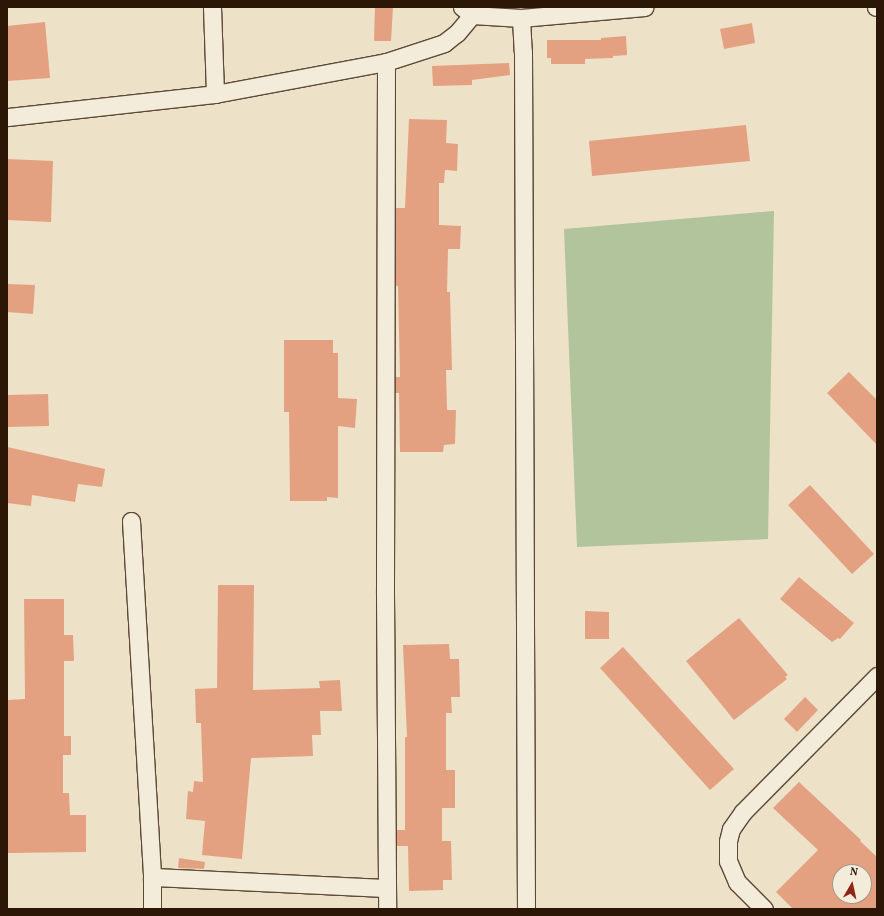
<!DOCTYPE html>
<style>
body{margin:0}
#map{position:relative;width:884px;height:916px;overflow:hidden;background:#ede1c8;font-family:Vollkorn,serif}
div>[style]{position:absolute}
.green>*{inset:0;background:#b2c49b}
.building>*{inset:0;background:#e4a181}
.roads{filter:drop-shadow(1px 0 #5c4936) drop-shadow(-1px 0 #5c4936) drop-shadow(0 1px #5c4936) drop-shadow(0 -1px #5c4936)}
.minor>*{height:17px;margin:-8.5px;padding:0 8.5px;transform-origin:8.5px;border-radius:8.5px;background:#f3ecdb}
span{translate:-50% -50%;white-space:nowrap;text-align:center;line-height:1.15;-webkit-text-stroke:4px #f3ecdb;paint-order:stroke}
.frame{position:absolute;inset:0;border:8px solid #2c1605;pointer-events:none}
.north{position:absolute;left:832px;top:864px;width:40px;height:40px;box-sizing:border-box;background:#f3ecdb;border:1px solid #a39685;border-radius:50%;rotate:9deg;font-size:11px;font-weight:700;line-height:16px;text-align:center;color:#2c1605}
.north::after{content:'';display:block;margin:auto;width:14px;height:18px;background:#8f2418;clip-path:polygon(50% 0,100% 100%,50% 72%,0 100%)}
</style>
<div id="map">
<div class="green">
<i style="clip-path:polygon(774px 211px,768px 539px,577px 547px,564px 229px)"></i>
</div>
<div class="building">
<i style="clip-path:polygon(375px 7px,393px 7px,391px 41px,374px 41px)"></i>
<i style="clip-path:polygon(45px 22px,50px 78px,7px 81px,7px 26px)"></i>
<i style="clip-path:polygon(752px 23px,755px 43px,724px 49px,720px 29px)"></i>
<i style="clip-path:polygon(626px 36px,627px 55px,613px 56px,613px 58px,585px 59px,585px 64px,551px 64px,551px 58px,547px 58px,547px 40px,601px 40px,601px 38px)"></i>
<i style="clip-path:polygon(509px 63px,510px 75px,472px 80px,472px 85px,433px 86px,432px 66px)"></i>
<i style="clip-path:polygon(409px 119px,447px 120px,446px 143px,458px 144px,457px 171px,445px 170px,444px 183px,439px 183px,439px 225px,461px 226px,460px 249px,448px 249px,447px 292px,450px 292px,452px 370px,446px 370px,447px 410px,456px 410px,455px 444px,444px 445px,443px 452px,400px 452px,399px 393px,395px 393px,395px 377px,400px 377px,398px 286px,396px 286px,396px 208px,405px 208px)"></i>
<i style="clip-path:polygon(746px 125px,750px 161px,592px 176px,589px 141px)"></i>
<i style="clip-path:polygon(7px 159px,53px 161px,51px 222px,7px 220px)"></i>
<i style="clip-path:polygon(7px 284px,35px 285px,33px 314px,7px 312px)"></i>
<i style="clip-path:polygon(284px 340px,333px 340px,333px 353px,338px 353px,338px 398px,357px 399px,355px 428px,338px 426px,338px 498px,327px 497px,327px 501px,290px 501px,289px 412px,284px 412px)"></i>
<i style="clip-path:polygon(849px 372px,877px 400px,877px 445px,827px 393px)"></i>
<i style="clip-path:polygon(48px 394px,49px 426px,7px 427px,7px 395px)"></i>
<i style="clip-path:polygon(7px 447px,105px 469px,102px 487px,78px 484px,75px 502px,32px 495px,31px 506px,7px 503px)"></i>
<i style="clip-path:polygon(810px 485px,874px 554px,852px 574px,788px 505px)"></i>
<i style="clip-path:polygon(799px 577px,854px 623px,840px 639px,838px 638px,832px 642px,780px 599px)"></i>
<i style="clip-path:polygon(218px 585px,254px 585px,253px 690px,320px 688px,319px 681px,340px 680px,342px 711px,320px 711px,321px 735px,312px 735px,313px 756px,251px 758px,242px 859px,202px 855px,205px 821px,186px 819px,188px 791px,193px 792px,194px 781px,203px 782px,201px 723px,196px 723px,195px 689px,217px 688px)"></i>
<i style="clip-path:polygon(24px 599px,64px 599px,64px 635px,73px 635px,74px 661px,64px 661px,64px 736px,71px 736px,71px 755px,63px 755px,63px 793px,69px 793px,70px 815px,86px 815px,86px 852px,7px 853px,7px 700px,25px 699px)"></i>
<i style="clip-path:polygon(585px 611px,609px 612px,609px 639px,585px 639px)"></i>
<i style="clip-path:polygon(739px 618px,788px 675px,785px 677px,787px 679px,734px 720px,686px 661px)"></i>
<i style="clip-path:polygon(449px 644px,450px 659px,459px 659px,460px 697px,451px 697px,452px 713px,446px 713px,446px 770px,455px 770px,455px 808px,442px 808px,442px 841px,451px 841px,452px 880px,443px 880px,443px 890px,409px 891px,408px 846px,397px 846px,396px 830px,405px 830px,405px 737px,407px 737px,403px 645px)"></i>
<i style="clip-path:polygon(623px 647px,734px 769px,710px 790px,600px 668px)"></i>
<i style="clip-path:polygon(805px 697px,818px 710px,797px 732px,784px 719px)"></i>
<i style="clip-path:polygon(evenodd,799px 782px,861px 840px,860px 841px,877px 857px,877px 909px,793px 909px,776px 892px,818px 850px,773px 808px,799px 782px,840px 872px,864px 872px,864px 896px,840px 896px,840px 872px)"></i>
<i style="clip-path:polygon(179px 858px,205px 862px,204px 869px,178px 868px)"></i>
</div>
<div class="roads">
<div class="minor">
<i style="left:212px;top:7px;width:87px;rotate:88deg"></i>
<i style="left:462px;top:7px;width:13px;rotate:39deg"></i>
<i style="left:472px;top:15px;width:49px;rotate:3.5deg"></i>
<i style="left:521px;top:18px;width:124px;rotate:-5.1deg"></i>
<i style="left:876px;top:7px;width:1px"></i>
<i style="left:521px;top:18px;width:33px;rotate:87deg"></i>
<i style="left:523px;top:51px;width:858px;rotate:89.8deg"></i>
<i style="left:386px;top:62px;width:532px;rotate:90.11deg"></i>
<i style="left:385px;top:594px;width:315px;rotate:89.6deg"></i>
<i style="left:7px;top:117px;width:209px;rotate:-6.3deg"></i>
<i style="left:215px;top:94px;width:174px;rotate:-10.6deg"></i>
<i style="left:386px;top:62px;width:61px;rotate:-18.1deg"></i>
<i style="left:444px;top:43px;width:16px;rotate:-38deg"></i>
<i style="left:457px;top:33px;width:23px;rotate:-50deg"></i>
<i style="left:131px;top:521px;width:357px;rotate:86.6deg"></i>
<i style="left:152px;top:877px;width:32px;rotate:90deg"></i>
<i style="left:152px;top:877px;width:235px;rotate:2.7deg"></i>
<i style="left:764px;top:909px;width:38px;rotate:-135deg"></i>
<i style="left:737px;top:882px;width:23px;rotate:-113deg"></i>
<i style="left:728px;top:861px;width:20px;rotate:-90deg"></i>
<i style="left:728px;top:841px;width:12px;rotate:-76deg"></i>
<i style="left:731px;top:829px;width:21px;rotate:-55deg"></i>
<i style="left:743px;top:812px;width:191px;rotate:-45.4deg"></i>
</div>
</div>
<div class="frame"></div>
<div class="north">N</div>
</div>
